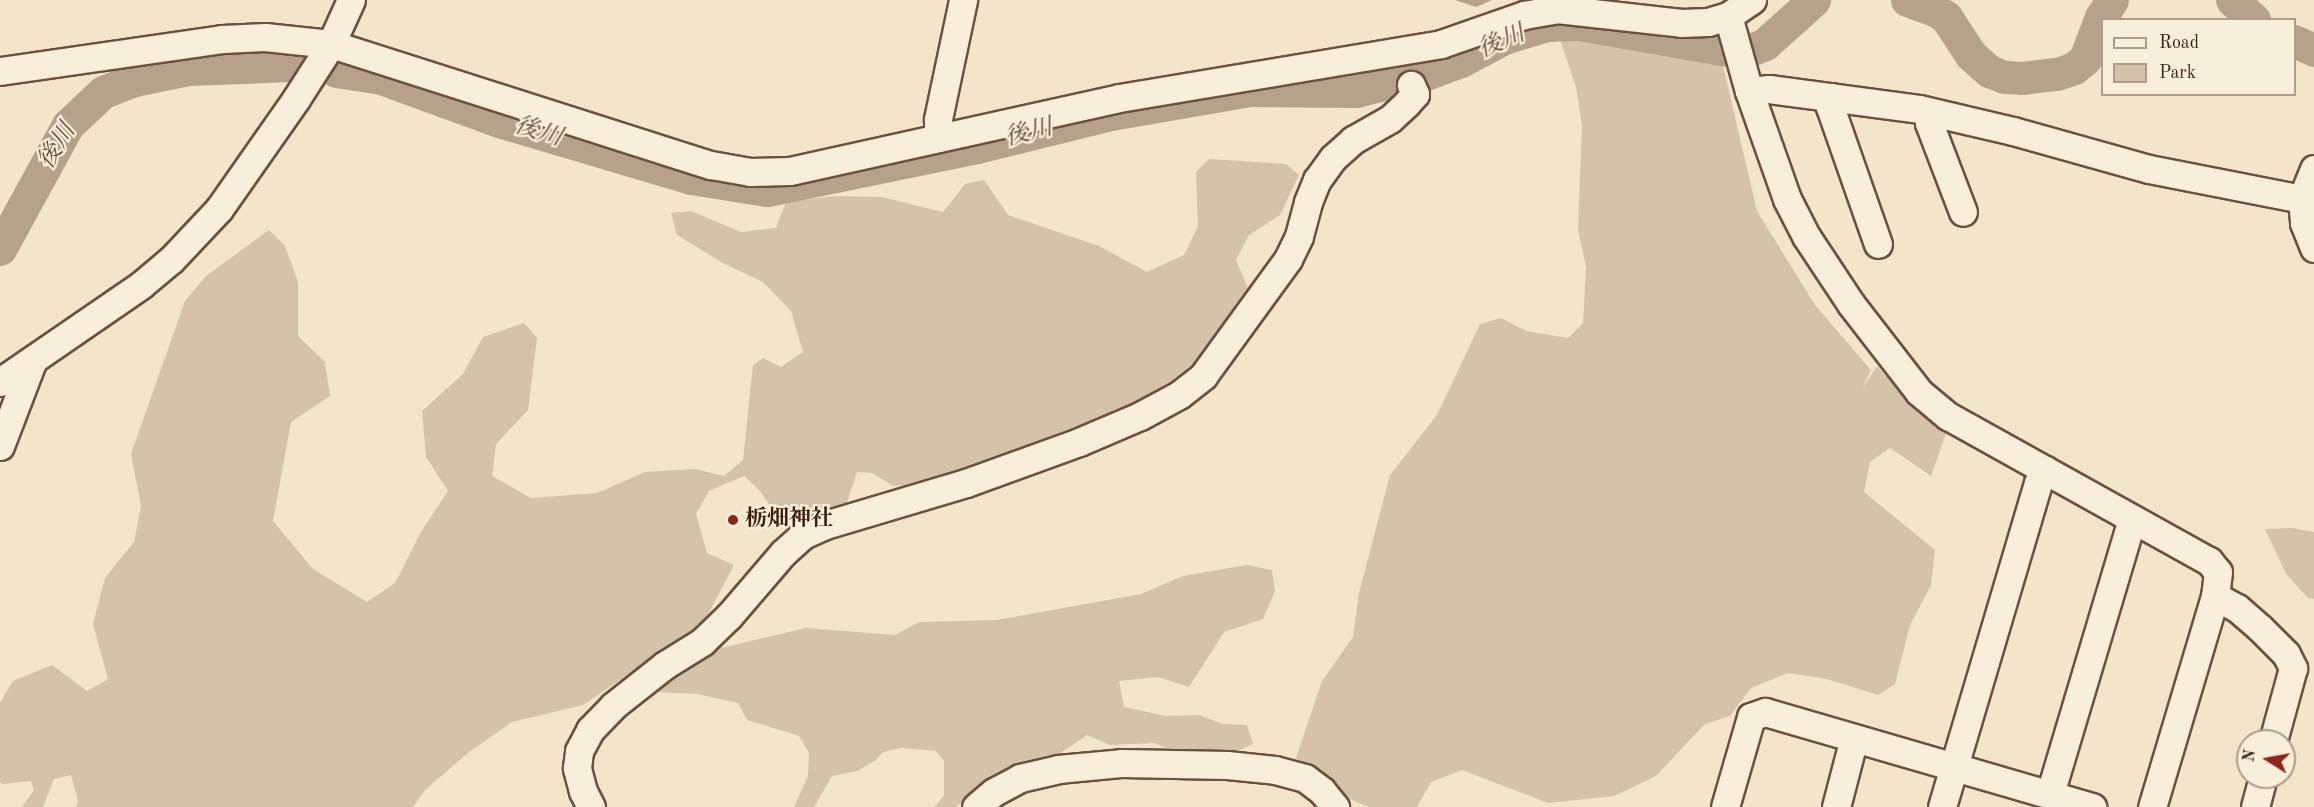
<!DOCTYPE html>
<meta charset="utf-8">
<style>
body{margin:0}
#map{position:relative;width:2314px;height:807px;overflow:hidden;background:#f2e5c9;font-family:"Old Standard TT","Noto Serif JP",serif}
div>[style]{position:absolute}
.green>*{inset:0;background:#d4c3a9}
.water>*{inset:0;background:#b6a28a}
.river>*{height:33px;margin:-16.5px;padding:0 16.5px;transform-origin:16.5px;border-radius:16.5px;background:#b6a28a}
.roads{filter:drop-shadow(2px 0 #6d503e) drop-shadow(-2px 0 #6d503e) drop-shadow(0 2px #6d503e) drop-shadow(0 -2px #6d503e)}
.minor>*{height:27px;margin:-13.5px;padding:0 13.5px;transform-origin:13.5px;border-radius:13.5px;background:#f7eedc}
.dots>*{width:16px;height:16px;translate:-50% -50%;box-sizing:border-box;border:3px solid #f7eedc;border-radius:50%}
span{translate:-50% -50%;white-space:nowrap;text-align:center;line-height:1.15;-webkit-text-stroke:4.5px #f7eedc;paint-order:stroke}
.poi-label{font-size:22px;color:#411f0f;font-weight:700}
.left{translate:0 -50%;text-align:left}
.water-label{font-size:24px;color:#6a4d3a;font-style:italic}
.legend{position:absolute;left:2101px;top:18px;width:195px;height:78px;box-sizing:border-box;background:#f7eedc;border:2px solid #ae9b8a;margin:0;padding:8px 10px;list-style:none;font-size:18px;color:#411f0f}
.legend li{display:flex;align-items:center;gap:12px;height:30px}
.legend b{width:30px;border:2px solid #ae9b8a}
.north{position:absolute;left:2236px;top:729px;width:60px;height:60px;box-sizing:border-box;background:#f7eedc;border:2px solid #ae9b8a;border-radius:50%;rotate:281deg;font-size:16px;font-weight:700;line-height:24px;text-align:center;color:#411f0f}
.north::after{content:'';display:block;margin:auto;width:21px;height:27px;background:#8f2418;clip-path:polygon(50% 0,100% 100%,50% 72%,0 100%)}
</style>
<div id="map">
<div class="green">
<i style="clip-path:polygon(1576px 30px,1704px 54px,1723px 66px,1757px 211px,1815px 305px,1871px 370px,1862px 389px,1877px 366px,1900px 392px,1948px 428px,1931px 476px,1890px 448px,1870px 462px,1864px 492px,1935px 550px,1931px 585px,1910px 625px,1895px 684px,1878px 695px,1827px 679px,1788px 673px,1751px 688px,1730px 716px,1705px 724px,1656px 776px,1614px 796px,1548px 803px,1462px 770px,1431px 782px,1417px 807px,1369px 807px,1331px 791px,1296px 758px,1322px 681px,1353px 637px,1359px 593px,1390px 475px,1437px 415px,1480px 324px,1501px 318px,1526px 331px,1568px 338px,1583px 323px,1586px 267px,1578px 229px,1582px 125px,1576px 87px,1559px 37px)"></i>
<i style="clip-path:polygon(1209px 159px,1286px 164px,1299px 175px,1280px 215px,1249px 235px,1236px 260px,1248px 288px,1196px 361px,1153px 395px,1020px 449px,925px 484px,893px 486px,872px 473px,857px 472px,846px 505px,804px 520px,774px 511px,759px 490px,744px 476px,709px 491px,696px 514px,707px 553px,734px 565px,703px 624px,583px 705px,512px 722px,469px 752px,425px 790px,413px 807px,76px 807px,78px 801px,71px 775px,54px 779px,43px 807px,22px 807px,34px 790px,31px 781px,3px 784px,0 782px,0 703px,13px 681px,52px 665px,87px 691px,108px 679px,93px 624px,105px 578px,134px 542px,141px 506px,131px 454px,185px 301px,206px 276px,269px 230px,285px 246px,298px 282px,298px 336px,325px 362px,330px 396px,291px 422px,273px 521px,313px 569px,367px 602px,395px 583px,421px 532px,448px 491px,426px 457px,422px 411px,463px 374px,483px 337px,524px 323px,537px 338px,528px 410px,496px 444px,492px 476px,531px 498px,597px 493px,645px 472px,695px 469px,724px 476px,743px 460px,753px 365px,763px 358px,781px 367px,803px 352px,791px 311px,763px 282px,723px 263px,677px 235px,671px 213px,691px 211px,741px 232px,776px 228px,786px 202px,834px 196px,882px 197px,943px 212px,965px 184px,984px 180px,1008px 215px,1099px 246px,1147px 272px,1184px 255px,1198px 226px,1196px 172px)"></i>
<i style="clip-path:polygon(2292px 528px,2314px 532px,2314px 599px,2308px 598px,2286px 574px,2265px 529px)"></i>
<i style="clip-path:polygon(1247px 565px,1272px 570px,1275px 591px,1263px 619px,1224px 632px,1189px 687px,1158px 677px,1119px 681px,1124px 707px,1166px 716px,1199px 715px,1223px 724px,1247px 725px,1253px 744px,1224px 757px,1172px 750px,1154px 743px,1110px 745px,1087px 735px,1047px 762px,969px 795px,956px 807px,934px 807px,944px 796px,944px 761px,936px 751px,901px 748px,883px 752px,876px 760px,857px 771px,832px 776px,814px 807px,794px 807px,808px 776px,809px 753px,799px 736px,747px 720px,738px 703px,697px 694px,655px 692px,666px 678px,708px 651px,806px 628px,895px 635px,919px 622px,997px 620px,1141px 594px,1183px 576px)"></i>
</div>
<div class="water">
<i style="clip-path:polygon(1455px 0,1492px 0,1476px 7px)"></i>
</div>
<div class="river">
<i style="left:1907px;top:0;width:30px;rotate:20deg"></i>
<i style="left:1935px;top:10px;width:13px;rotate:32deg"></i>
<i style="left:1946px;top:17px;width:45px;rotate:56.7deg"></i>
<i style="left:1971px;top:55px;width:24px;rotate:42deg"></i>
<i style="left:1989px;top:71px;width:17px;rotate:21deg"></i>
<i style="left:2005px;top:77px;width:17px;rotate:3deg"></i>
<i style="left:2022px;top:78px;width:35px;rotate:-7deg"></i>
<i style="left:2057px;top:74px;width:18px;rotate:-19deg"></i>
<i style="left:2074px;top:68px;width:14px;rotate:-39deg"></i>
<i style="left:2085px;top:59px;width:45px;rotate:-69.1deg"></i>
<i style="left:2101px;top:17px;width:20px;rotate:-57deg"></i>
<i style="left:2232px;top:0;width:30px;rotate:42deg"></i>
<i style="left:2294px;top:41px;width:22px;rotate:24deg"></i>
<i style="left:1748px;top:51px;width:18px;rotate:-22deg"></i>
<i style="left:1765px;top:44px;width:66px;rotate:-41.9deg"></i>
<i style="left:336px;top:71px;width:46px;rotate:8.8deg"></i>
<i style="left:381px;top:78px;width:129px;rotate:20deg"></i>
<i style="left:502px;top:122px;width:197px;rotate:16.5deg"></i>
<i style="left:691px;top:178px;width:77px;rotate:9deg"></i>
<i style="left:767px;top:190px;width:214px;rotate:-11.6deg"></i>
<i style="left:977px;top:147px;width:138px;rotate:-13.8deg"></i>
<i style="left:1111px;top:114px;width:141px;rotate:-9.8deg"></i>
<i style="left:1250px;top:90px;width:106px;rotate:0.5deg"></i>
<i style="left:1356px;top:91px;width:74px;rotate:-14deg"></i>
<i style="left:1428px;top:73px;width:35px;rotate:-20deg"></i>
<i style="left:1461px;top:61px;width:49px;rotate:-28.1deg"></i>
<i style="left:1504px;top:38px;width:45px;rotate:-16.8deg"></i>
<i style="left:1547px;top:25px;width:32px;rotate:-2deg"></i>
<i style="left:1579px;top:24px;width:149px;rotate:10deg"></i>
<i style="left:0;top:249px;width:141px;rotate:-61.3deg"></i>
<i style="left:68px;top:125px;width:48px;rotate:-43.3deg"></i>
<i style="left:103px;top:92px;width:33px;rotate:-21deg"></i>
<i style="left:134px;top:80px;width:55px;rotate:-11.5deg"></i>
<i style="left:188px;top:69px;width:102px;rotate:-2.2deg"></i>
</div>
<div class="roads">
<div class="minor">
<i style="left:1728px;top:16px;width:78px;rotate:74.4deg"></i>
<i style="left:1749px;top:91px;width:114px;rotate:70.6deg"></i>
<i style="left:1787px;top:199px;width:42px;rotate:62.8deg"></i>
<i style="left:1806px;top:236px;width:82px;rotate:56.5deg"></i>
<i style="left:1851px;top:304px;width:111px;rotate:52.3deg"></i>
<i style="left:1919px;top:392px;width:38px;rotate:40deg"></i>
<i style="left:1948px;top:416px;width:299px;rotate:29.1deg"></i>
<i style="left:2209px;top:561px;width:14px;rotate:51deg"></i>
<i style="left:2218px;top:572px;width:24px;rotate:97deg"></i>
<i style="left:2215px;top:596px;width:220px;rotate:106.6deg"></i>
<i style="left:0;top:71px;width:224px;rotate:-8.2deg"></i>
<i style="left:222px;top:39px;width:43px;rotate:-2.7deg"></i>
<i style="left:265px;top:37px;width:66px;rotate:6.1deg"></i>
<i style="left:331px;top:44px;width:399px;rotate:17.7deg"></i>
<i style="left:711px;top:165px;width:40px;rotate:10deg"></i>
<i style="left:750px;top:172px;width:40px;rotate:-1.4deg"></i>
<i style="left:790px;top:171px;width:337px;rotate:-12.5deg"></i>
<i style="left:1119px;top:98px;width:326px;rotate:-9.5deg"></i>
<i style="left:1441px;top:44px;width:88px;rotate:-19.3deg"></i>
<i style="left:1524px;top:15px;width:34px;rotate:-10deg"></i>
<i style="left:1557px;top:9px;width:125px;rotate:6.4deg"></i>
<i style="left:1681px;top:23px;width:27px;rotate:-2deg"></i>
<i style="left:1708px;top:22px;width:21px;rotate:-17deg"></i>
<i style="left:1728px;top:16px;width:29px;rotate:-34deg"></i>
<i style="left:1749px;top:91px;width:20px;rotate:-6deg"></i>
<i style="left:1769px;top:89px;width:151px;rotate:7.6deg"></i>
<i style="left:1919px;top:109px;width:97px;rotate:13.2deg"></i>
<i style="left:2013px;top:131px;width:141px;rotate:15.6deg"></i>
<i style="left:2149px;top:169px;width:156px;rotate:11.1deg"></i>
<i style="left:1831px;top:97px;width:10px;rotate:96deg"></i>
<i style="left:1830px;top:107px;width:145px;rotate:70.7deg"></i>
<i style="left:1930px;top:112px;width:11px;rotate:95deg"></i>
<i style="left:1929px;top:123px;width:95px;rotate:69.1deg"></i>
<i style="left:938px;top:138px;width:19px;rotate:-90deg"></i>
<i style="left:938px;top:119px;width:122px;rotate:-78.1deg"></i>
<i style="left:2314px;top:169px;width:32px;rotate:112deg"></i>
<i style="left:2302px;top:199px;width:24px;rotate:85deg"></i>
<i style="left:2304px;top:223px;width:27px;rotate:68deg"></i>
<i style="left:0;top:382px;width:171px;rotate:-34.5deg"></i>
<i style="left:141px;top:285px;width:39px;rotate:-40deg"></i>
<i style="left:171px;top:260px;width:70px;rotate:-46.7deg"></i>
<i style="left:219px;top:209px;width:134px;rotate:-55deg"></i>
<i style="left:296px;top:99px;width:65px;rotate:-57.5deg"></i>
<i style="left:331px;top:44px;width:48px;rotate:-65.6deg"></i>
<i style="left:0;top:446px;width:90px;rotate:-69.1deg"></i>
<i style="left:2215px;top:596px;width:25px;rotate:29deg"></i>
<i style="left:2237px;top:608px;width:30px;rotate:41deg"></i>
<i style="left:2260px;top:628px;width:37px;rotate:45deg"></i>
<i style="left:2286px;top:654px;width:16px;rotate:63deg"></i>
<i style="left:2293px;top:668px;width:76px;rotate:105.3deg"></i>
<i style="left:2050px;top:794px;width:287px;rotate:-73.4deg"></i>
<i style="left:591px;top:807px;width:18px;rotate:-117deg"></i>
<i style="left:583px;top:791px;width:24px;rotate:-105deg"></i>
<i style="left:577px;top:768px;width:17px;rotate:-83deg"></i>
<i style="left:579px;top:751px;width:24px;rotate:-62deg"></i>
<i style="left:590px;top:730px;width:33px;rotate:-46deg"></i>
<i style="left:613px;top:706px;width:66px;rotate:-38.3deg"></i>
<i style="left:665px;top:665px;width:44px;rotate:-31.9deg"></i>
<i style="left:702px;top:642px;width:37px;rotate:-44deg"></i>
<i style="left:729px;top:616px;width:83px;rotate:-49.4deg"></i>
<i style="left:783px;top:553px;width:27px;rotate:-42deg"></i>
<i style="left:803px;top:535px;width:24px;rotate:-24deg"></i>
<i style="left:825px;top:525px;width:147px;rotate:-16.6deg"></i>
<i style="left:966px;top:483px;width:120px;rotate:-19.9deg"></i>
<i style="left:1079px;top:442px;width:66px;rotate:-23.1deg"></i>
<i style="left:1140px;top:416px;width:44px;rotate:-28.3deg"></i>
<i style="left:1179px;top:395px;width:31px;rotate:-38deg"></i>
<i style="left:1203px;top:376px;width:145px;rotate:-54deg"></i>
<i style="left:1288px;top:259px;width:25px;rotate:-64deg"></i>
<i style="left:1299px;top:236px;width:35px;rotate:-75deg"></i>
<i style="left:1308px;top:202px;width:24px;rotate:-68deg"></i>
<i style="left:1317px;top:180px;width:27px;rotate:-54deg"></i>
<i style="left:1333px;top:158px;width:27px;rotate:-42deg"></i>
<i style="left:1353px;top:140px;width:43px;rotate:-29.6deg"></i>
<i style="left:1390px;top:119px;width:23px;rotate:-43deg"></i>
<i style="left:1407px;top:103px;width:12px;rotate:-48deg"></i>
<i style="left:1415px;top:94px;width:10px;rotate:-114deg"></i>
<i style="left:976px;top:807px;width:23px;rotate:-40deg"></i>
<i style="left:994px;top:792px;width:30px;rotate:-28deg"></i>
<i style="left:1020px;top:778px;width:39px;rotate:-13deg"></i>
<i style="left:1058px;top:769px;width:63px;rotate:-5.4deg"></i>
<i style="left:1121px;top:763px;width:106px;rotate:1.1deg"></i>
<i style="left:1227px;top:765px;width:48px;rotate:5.9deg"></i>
<i style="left:1275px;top:770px;width:31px;rotate:15deg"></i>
<i style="left:1305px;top:778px;width:21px;rotate:37deg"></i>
<i style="left:1322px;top:791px;width:21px;rotate:51deg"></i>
<i style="left:1725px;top:807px;width:94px;rotate:-73.9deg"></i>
<i style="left:1751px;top:717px;width:15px;rotate:-20deg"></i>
<i style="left:1765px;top:712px;width:341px;rotate:16.2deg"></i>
<i style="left:1836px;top:807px;width:71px;rotate:-75.4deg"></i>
<i style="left:1942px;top:807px;width:338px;rotate:-73.5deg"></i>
<i style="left:2038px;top:483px;width:15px;rotate:-62deg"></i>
<i style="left:2255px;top:807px;width:31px;rotate:-75deg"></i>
</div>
</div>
<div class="dots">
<i style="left:733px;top:520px;background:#8f2418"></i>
</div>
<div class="poi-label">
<span class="left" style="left:745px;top:520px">栃畑神社</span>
</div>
<div class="water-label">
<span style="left:1502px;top:43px;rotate:-23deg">後川</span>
<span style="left:538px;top:133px;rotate:17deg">後川</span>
<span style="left:1029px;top:134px;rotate:-14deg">後川</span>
<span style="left:58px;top:147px;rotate:-58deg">後川</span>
</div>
<ul class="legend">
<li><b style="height:8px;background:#f7eedc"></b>Road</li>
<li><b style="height:16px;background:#d4c3a9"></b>Park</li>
</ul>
<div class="north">N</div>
</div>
